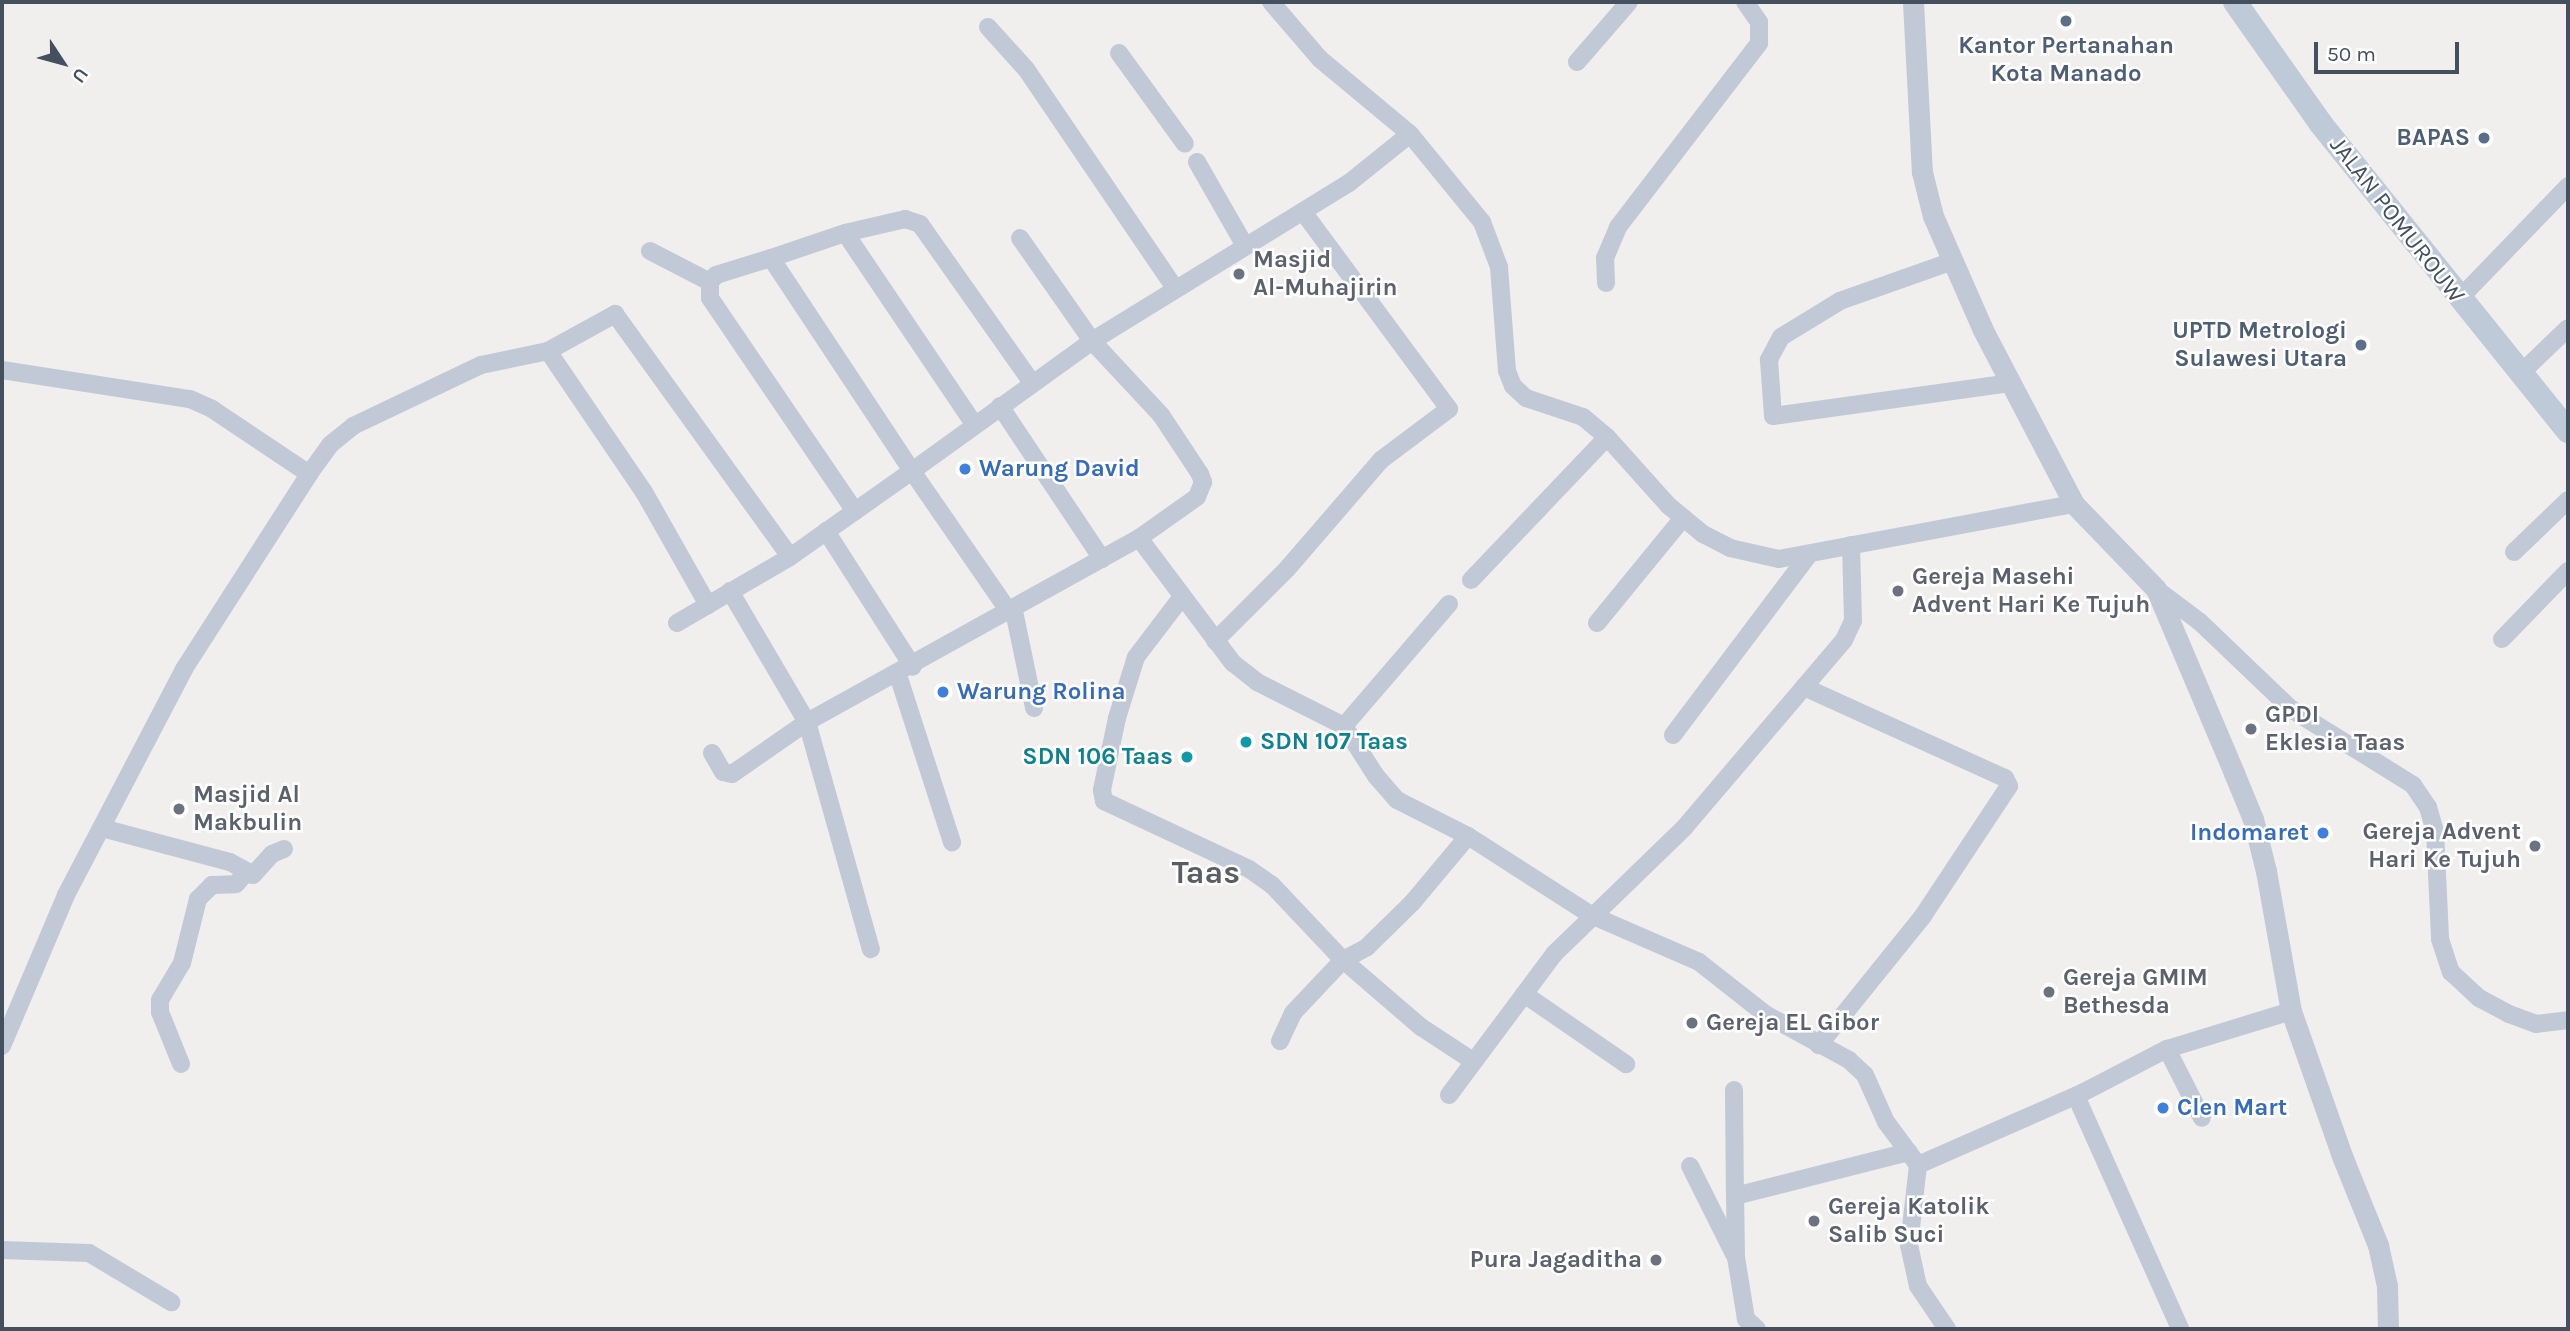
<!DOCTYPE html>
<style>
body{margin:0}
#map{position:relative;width:2570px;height:1331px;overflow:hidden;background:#f1eeee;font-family:Karla,sans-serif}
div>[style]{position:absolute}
.minor>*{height:18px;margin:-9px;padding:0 9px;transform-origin:9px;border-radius:9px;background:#c0c9d5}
.tertiary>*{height:21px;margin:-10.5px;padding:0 10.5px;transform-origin:10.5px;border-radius:10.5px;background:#c0c9d5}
.secondary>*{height:24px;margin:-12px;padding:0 12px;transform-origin:12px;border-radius:12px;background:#bfcad9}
.dots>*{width:19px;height:19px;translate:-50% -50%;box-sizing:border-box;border:4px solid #fff;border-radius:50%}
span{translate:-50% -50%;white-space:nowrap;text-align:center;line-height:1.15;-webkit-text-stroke:5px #fff;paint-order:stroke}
.service-label{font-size:24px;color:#4e5e75;font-weight:700}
.right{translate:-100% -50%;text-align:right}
.street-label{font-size:24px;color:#44505d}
.worship-label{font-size:24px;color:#5b616d;font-weight:700}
.left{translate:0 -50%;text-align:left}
.shop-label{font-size:24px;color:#366cbe;font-weight:700}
.culture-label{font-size:24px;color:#0d838f;font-weight:700}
.district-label{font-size:32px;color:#5a5e64;font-weight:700}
.frame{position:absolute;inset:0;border:4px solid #44505d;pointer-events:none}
.north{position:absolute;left:28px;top:28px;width:70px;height:70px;-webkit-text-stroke:5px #fff;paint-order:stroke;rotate:126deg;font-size:19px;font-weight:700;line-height:28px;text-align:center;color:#44505d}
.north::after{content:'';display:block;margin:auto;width:24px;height:32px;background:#44505d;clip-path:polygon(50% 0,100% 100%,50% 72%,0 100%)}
.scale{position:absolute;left:2314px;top:42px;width:145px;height:32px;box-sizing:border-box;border:4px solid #44505d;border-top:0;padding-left:9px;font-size:21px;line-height:24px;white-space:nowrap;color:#44505d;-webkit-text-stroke:5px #fff;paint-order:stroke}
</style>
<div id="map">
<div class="minor">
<i style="left:1271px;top:2px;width:75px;rotate:49.3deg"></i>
<i style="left:1320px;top:59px;width:117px;rotate:39.8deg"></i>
<i style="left:1410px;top:134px;width:114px;rotate:50.7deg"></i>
<i style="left:1482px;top:222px;width:48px;rotate:69.3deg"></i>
<i style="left:1499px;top:267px;width:104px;rotate:85.6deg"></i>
<i style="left:1507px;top:371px;width:16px;rotate:68deg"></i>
<i style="left:1513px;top:386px;width:18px;rotate:43deg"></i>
<i style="left:1526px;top:398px;width:60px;rotate:18.4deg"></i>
<i style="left:1583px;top:417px;width:31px;rotate:40deg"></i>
<i style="left:1607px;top:437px;width:93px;rotate:48.1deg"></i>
<i style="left:1669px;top:506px;width:44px;rotate:39.5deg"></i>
<i style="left:1703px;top:534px;width:30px;rotate:27deg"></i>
<i style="left:1730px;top:548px;width:50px;rotate:12.7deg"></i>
<i style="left:1779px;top:559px;width:300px;rotate:-10.6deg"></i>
<i style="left:988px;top:27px;width:57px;rotate:47.9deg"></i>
<i style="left:1026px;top:69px;width:263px;rotate:55.8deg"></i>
<i style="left:1119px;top:53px;width:112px;rotate:54deg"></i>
<i style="left:1577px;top:62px;width:79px;rotate:-49.1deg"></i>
<i style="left:1197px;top:162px;width:95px;rotate:60.2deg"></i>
<i style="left:845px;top:233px;width:78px;rotate:161.3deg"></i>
<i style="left:771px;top:258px;width:255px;rotate:56.5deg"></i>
<i style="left:912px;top:471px;width:222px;rotate:-35.8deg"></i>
<i style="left:1092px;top:341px;width:302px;rotate:-31.6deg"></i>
<i style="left:1349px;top:183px;width:78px;rotate:-38.8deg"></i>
<i style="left:1020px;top:238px;width:126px;rotate:55deg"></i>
<i style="left:1092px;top:341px;width:101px;rotate:47deg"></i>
<i style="left:1161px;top:415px;width:71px;rotate:56.5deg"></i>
<i style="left:1200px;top:474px;width:9px;rotate:69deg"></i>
<i style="left:1203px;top:482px;width:16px;rotate:112deg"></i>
<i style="left:1197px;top:497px;width:71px;rotate:144.7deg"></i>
<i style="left:650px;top:251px;width:68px;rotate:27.3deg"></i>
<i style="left:771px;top:258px;width:58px;rotate:162.8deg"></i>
<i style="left:716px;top:275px;width:9px;rotate:131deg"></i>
<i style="left:710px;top:282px;width:16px;rotate:90deg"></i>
<i style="left:710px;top:298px;width:258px;rotate:55.8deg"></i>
<i style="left:1950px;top:262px;width:117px;rotate:160.5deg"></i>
<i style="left:1840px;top:301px;width:69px;rotate:148.6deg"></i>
<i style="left:1781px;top:337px;width:26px;rotate:118deg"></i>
<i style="left:1769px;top:360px;width:56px;rotate:85.9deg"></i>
<i style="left:1773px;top:416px;width:239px;rotate:-7.9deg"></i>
<i style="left:1606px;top:283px;width:25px;rotate:-92deg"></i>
<i style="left:1605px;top:258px;width:34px;rotate:-67deg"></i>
<i style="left:1618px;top:227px;width:232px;rotate:-52.5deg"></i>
<i style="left:1759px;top:43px;width:21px;rotate:-90deg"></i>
<i style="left:1759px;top:22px;width:24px;rotate:-125deg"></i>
<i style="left:2459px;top:299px;width:157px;rotate:-46deg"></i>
<i style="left:548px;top:351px;width:171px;rotate:55.8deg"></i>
<i style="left:644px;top:492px;width:130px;rotate:60.5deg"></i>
<i style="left:2px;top:370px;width:190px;rotate:8.8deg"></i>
<i style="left:190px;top:399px;width:24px;rotate:24deg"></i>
<i style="left:212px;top:409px;width:117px;rotate:33.8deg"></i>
<i style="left:2520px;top:374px;width:66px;rotate:-43.8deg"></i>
<i style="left:1000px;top:406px;width:184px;rotate:56.3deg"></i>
<i style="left:974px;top:424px;width:230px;rotate:-124deg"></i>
<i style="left:845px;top:233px;width:62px;rotate:-13.1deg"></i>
<i style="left:905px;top:219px;width:16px;rotate:18deg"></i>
<i style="left:920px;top:224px;width:194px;rotate:54.8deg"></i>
<i style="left:826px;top:531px;width:161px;rotate:57.4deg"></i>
<i style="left:2514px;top:552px;width:75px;rotate:-43.9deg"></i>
<i style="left:1471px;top:580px;width:197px;rotate:-46.4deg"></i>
<i style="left:2156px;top:589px;width:55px;rotate:36.9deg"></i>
<i style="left:2200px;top:622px;width:126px;rotate:43.7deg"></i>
<i style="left:2291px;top:709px;width:144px;rotate:31.9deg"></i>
<i style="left:2413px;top:785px;width:27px;rotate:56deg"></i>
<i style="left:2428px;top:807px;width:25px;rotate:74deg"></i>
<i style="left:2435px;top:831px;width:108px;rotate:87.3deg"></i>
<i style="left:2440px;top:939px;width:35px;rotate:72deg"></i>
<i style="left:2451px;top:972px;width:38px;rotate:43deg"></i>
<i style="left:2479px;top:998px;width:34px;rotate:28deg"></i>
<i style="left:2509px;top:1014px;width:29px;rotate:20deg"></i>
<i style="left:2536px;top:1024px;width:32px;rotate:-7deg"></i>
<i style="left:730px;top:591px;width:152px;rotate:59.6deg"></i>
<i style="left:807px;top:722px;width:380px;rotate:-29deg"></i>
<i style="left:1139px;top:538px;width:156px;rotate:53.1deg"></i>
<i style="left:1233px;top:663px;width:31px;rotate:38deg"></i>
<i style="left:1257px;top:682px;width:97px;rotate:26.8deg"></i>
<i style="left:1344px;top:726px;width:59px;rotate:57.4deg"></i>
<i style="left:1376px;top:776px;width:32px;rotate:49deg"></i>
<i style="left:1397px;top:800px;width:80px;rotate:26.9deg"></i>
<i style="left:1468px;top:836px;width:146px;rotate:32.7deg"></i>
<i style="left:1591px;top:915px;width:118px;rotate:23.5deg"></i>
<i style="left:1699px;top:962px;width:84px;rotate:38.2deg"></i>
<i style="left:1765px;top:1014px;width:96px;rotate:28.7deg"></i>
<i style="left:1849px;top:1060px;width:22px;rotate:43deg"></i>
<i style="left:1865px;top:1075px;width:51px;rotate:65.9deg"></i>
<i style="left:1886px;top:1122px;width:54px;rotate:53.3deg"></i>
<i style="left:1918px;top:1165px;width:179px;rotate:-23.7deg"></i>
<i style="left:2082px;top:1093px;width:96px;rotate:-27.4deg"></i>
<i style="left:2167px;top:1049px;width:130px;rotate:-17deg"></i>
<i style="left:1181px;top:598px;width:74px;rotate:127.3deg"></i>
<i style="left:1136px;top:657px;width:64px;rotate:107.3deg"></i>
<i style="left:1117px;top:718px;width:74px;rotate:101.8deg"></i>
<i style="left:1102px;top:790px;width:11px;rotate:80deg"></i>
<i style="left:1104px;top:801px;width:160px;rotate:25.1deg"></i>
<i style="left:1249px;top:869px;width:28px;rotate:35deg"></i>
<i style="left:1272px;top:885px;width:103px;rotate:46.6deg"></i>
<i style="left:1343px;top:960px;width:27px;rotate:-28deg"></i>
<i style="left:1367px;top:947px;width:63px;rotate:-44.4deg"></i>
<i style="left:1412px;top:903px;width:87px;rotate:-50.1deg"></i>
<i style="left:1014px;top:611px;width:99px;rotate:78.3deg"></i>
<i style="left:677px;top:623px;width:131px;rotate:-30.3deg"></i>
<i style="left:1597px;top:623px;width:136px;rotate:-50.7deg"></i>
<i style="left:2502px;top:639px;width:95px;rotate:-45.9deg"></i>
<i style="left:1215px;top:641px;width:102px;rotate:-45deg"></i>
<i style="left:1287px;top:569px;width:144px;rotate:-49.2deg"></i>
<i style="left:1381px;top:460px;width:85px;rotate:-36.9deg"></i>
<i style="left:1449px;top:409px;width:245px;rotate:-126.5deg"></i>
<i style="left:898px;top:675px;width:176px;rotate:72.1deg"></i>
<i style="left:1804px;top:687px;width:221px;rotate:24.4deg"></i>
<i style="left:2005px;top:778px;width:9px;rotate:63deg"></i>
<i style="left:2009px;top:786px;width:156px;rotate:123.5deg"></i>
<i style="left:1923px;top:916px;width:166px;rotate:128.9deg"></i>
<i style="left:1344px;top:726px;width:161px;rotate:-49.3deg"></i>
<i style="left:1673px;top:735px;width:224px;rotate:-53deg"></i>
<i style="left:712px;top:753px;width:22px;rotate:60deg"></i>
<i style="left:723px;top:772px;width:9px;rotate:13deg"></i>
<i style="left:732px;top:774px;width:91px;rotate:-34.7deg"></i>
<i style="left:807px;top:722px;width:236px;rotate:74.3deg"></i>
<i style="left:102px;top:828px;width:132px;rotate:14.9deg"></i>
<i style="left:230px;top:862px;width:26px;rotate:29deg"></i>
<i style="left:253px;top:875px;width:28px;rotate:-48deg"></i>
<i style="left:272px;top:854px;width:13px;rotate:-23deg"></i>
<i style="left:1524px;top:994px;width:124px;rotate:34.5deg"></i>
<i style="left:1280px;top:1041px;width:31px;rotate:-65deg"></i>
<i style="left:1293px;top:1013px;width:73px;rotate:-46.7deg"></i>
<i style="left:1343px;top:960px;width:103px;rotate:40.7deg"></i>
<i style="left:1421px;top:1027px;width:62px;rotate:33.2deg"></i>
<i style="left:2px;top:1046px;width:164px;rotate:-67deg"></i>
<i style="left:66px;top:895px;width:255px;rotate:-62.4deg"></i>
<i style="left:184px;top:669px;width:232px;rotate:-57.3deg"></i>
<i style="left:309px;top:474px;width:37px;rotate:-54deg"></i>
<i style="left:331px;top:444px;width:28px;rotate:-39deg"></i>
<i style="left:353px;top:426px;width:142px;rotate:-25.5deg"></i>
<i style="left:481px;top:365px;width:68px;rotate:-11.8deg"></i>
<i style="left:548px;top:351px;width:77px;rotate:-28.9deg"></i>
<i style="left:615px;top:314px;width:299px;rotate:54.2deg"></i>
<i style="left:790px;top:557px;width:149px;rotate:-35.2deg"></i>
<i style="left:912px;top:471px;width:173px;rotate:55.4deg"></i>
<i style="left:2167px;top:1049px;width:77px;rotate:63.1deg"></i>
<i style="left:181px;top:1064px;width:56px;rotate:-112deg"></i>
<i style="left:160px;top:1012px;width:12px;rotate:-90deg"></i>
<i style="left:160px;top:1000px;width:43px;rotate:-59.3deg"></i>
<i style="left:182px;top:963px;width:66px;rotate:-76deg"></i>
<i style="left:198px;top:899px;width:20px;rotate:-45deg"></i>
<i style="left:212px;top:885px;width:24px;rotate:-2deg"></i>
<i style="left:236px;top:884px;width:15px;rotate:-48deg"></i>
<i style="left:1734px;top:1090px;width:106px;rotate:89.5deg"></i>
<i style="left:1449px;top:1095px;width:176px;rotate:-53.3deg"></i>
<i style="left:1554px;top:954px;width:181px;rotate:-44.1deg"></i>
<i style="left:1684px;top:828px;width:247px;rotate:-49.6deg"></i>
<i style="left:1844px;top:640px;width:21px;rotate:-65deg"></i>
<i style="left:1853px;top:621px;width:76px;rotate:-91.5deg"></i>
<i style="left:2076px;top:1096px;width:255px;rotate:65.9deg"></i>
<i style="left:1918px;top:1165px;width:81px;rotate:96.4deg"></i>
<i style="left:1909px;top:1245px;width:42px;rotate:77.6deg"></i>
<i style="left:1918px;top:1286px;width:52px;rotate:56deg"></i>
<i style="left:1690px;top:1166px;width:98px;rotate:63.4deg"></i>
<i style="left:2px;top:1250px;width:87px;rotate:2deg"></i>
<i style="left:89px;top:1253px;width:96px;rotate:30.9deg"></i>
<i style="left:1757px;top:1329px;width:15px;rotate:-138deg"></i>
<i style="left:1746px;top:1319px;width:63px;rotate:-99.2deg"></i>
<i style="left:1736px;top:1257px;width:61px;rotate:-90.9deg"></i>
<i style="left:1735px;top:1196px;width:179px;rotate:-14.2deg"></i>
</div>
<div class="tertiary">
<i style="left:1913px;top:2px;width:170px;rotate:87deg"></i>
<i style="left:1922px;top:172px;width:45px;rotate:76deg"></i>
<i style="left:1933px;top:216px;width:124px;rotate:66.3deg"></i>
<i style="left:1983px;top:330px;width:196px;rotate:62.4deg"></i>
<i style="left:2074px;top:504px;width:118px;rotate:46deg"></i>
<i style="left:2156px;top:589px;width:200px;rotate:67deg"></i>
<i style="left:2234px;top:773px;width:50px;rotate:67.6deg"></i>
<i style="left:2253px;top:819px;width:54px;rotate:76deg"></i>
<i style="left:2266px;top:871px;width:142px;rotate:79.9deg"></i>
<i style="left:2291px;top:1011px;width:154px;rotate:70.6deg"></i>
<i style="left:2342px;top:1156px;width:96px;rotate:68deg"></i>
<i style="left:2378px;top:1245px;width:42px;rotate:77.6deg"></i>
<i style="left:2387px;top:1286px;width:43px;rotate:88.7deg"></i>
</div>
<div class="secondary">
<i style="left:2235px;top:2px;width:149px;rotate:54.8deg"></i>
<i style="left:2321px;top:124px;width:394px;rotate:51.2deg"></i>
</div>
<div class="dots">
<i style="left:2066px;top:21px;background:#5c6f8a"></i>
<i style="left:2484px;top:138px;background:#5c6f8a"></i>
<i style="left:1239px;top:274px;background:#6b7280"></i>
<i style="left:2361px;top:345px;background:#5c6f8a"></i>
<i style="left:965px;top:469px;background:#3f7fe0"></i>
<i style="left:1898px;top:591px;background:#6b7280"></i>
<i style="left:943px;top:692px;background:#3f7fe0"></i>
<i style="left:2251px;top:729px;background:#6b7280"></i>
<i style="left:1246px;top:742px;background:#0f9aa8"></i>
<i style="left:1187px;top:757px;background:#0f9aa8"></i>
<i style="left:179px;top:809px;background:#6b7280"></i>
<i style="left:2323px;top:833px;background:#3f7fe0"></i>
<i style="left:2535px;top:846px;background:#6b7280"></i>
<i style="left:2049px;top:992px;background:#6b7280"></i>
<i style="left:1692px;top:1023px;background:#6b7280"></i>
<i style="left:2163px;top:1108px;background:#3f7fe0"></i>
<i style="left:1814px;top:1221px;background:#6b7280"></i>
<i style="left:1656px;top:1260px;background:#6b7280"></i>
</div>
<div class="service-label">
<span style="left:2066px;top:60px">Kantor Pertanahan<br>Kota Manado</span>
<span class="right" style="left:2470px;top:138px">BAPAS</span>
<span class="right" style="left:2347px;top:345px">UPTD Metrologi<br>Sulawesi Utara</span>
</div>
<div class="street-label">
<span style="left:2397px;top:220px;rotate:52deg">JALAN POMUROUW</span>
</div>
<div class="worship-label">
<span class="left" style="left:1253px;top:274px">Masjid<br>Al-Muhajirin</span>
<span class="left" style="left:1912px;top:591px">Gereja Masehi<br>Advent Hari Ke Tujuh</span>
<span class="left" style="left:2265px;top:729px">GPDI<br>Eklesia Taas</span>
<span class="left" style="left:193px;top:809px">Masjid Al<br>Makbulin</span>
<span class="right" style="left:2521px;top:846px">Gereja Advent<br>Hari Ke Tujuh</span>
<span class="left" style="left:2063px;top:992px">Gereja GMIM<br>Bethesda</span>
<span class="left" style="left:1706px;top:1023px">Gereja EL Gibor</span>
<span class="left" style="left:1828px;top:1221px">Gereja Katolik<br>Salib Suci</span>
<span class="right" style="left:1642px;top:1260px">Pura Jagaditha</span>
</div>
<div class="shop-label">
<span class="left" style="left:979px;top:469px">Warung David</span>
<span class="left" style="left:957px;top:692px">Warung Rolina</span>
<span class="right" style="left:2309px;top:833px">Indomaret</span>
<span class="left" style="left:2177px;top:1108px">Clen Mart</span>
</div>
<div class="culture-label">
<span class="left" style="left:1260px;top:742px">SDN 107 Taas</span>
<span class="right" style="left:1173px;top:757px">SDN 106 Taas</span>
</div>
<div class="district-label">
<span style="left:1206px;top:873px">Taas</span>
</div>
<div class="frame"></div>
<div class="north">U</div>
<div class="scale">50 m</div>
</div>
